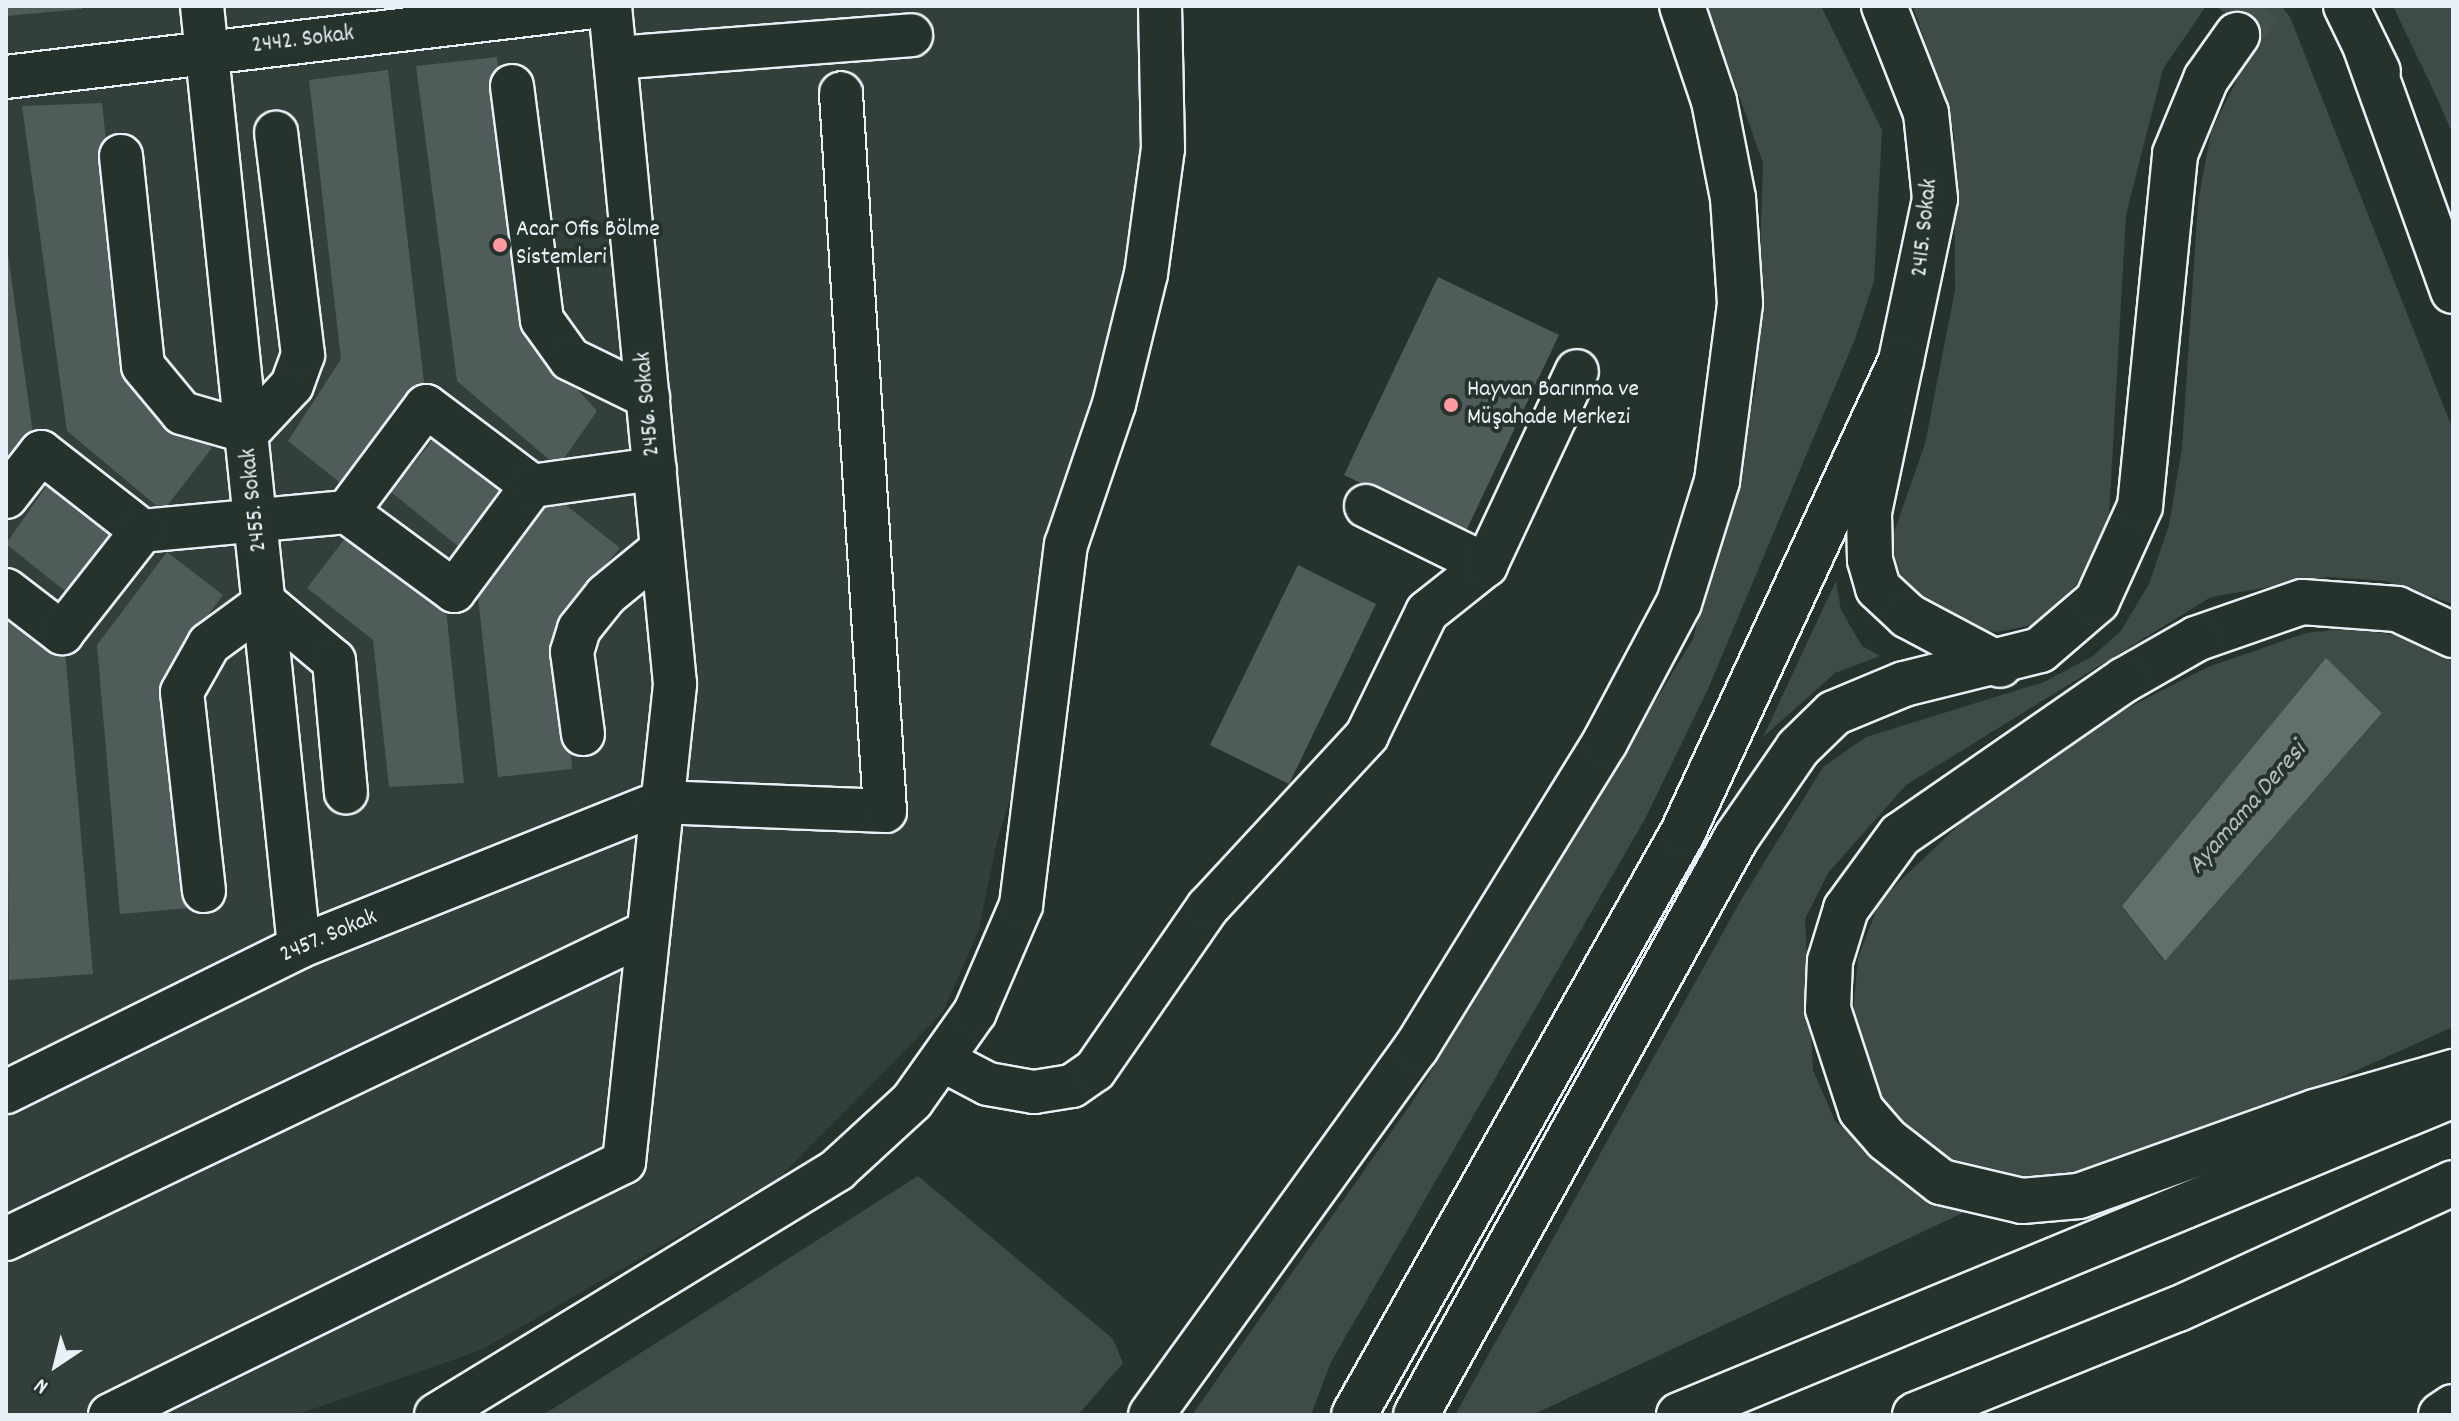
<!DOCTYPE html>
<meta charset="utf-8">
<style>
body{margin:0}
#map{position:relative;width:2459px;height:1421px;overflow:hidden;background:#26332d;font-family:Dekko,sans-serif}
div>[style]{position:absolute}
.built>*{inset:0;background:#333f3a}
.green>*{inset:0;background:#3e4b47}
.water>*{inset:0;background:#636f6d}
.building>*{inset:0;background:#505c59}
.major-tunnel>*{height:44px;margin-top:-22px;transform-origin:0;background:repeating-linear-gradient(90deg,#43504b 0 44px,transparent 0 66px)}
.roads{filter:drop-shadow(2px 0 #e8f1f8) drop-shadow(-2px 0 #e8f1f8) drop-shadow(0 2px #e8f1f8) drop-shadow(0 -2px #e8f1f8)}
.minor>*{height:42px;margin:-21px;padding:0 21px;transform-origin:21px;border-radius:21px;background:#26332d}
.major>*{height:44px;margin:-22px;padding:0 22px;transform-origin:22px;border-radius:22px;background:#26332d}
.highway>*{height:44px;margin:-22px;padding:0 22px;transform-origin:22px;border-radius:22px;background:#26332d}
.dots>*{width:22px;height:22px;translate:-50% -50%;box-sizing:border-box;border:4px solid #26332d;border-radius:50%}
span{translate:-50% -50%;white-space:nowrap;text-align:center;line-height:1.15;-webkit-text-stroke:8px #26332d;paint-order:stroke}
.street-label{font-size:24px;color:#e8f1f8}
.poi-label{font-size:24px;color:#e8f1f8}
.left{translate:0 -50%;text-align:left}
.water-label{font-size:26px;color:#b3bdc0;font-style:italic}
.frame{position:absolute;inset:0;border:8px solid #e8f1f8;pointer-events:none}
.north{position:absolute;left:16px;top:1325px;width:80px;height:80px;-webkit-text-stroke:6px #26332d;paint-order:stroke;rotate:215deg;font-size:22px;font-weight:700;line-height:32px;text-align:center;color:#e8f1f8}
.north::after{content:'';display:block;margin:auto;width:28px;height:36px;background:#e8f1f8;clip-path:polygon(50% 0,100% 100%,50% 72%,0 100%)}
</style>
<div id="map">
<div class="built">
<i style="clip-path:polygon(6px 6px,1176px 6px,1188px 147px,1150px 355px,997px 841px,979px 929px,943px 1012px,778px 1179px,481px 1350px,296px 1415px,6px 1415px)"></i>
</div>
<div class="green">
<i style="clip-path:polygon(1707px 6px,1821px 6px,1882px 130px,1874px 281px,1855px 339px,1708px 689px,1645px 819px,1331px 1362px,1311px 1415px,1192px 1415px,1413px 1101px,1693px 639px,1756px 388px,1763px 163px)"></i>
<i style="clip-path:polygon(1913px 6px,2206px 6px,2163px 69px,2126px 215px,2109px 516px,2081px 580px,2038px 624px,1996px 632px,1941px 623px,1897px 584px,1893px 535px,1925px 444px,1955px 290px,1954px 132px)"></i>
<i style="clip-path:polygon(2217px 6px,2281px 6px,2290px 17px,2453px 430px,2453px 604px,2386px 581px,2328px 577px,2211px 597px,1906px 785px,1828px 873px,1805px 919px,1813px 1070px,1835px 1121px,1907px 1186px,1969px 1210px,1532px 1415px,1455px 1415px,1741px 900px,1823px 767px,1866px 737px,2044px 682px,2093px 656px,2121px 631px,2149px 584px,2169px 525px,2182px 448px,2198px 202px,2211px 132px,2255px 43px)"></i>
<i style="clip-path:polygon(2393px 6px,2453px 6px,2453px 135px,2438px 100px)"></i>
<i style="clip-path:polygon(1836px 581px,1841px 610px,1862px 646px,1880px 656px,1835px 673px,1763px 737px)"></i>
<i style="clip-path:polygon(evenodd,2350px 628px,2400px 636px,2453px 661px,2453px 1027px,2257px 1115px,2140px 1158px,2062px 1176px,2017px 1178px,1960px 1166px,1914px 1138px,1877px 1099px,1853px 1014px,1858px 958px,1880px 900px,1962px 822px,2110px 717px,2208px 667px,2306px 633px,2350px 628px,2355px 686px,2382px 713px,2164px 961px,2122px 906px,2227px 785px,2355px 686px)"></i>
<i style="clip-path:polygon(918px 1176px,1113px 1339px,1123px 1363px,1078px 1415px,543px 1415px)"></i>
</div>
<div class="water">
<i style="clip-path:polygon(2326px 658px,2382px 713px,2165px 961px,2122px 906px)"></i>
</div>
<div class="building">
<i style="clip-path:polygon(6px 6px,82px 6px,82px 9px,6px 16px)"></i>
<i style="clip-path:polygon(497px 57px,530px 336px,597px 411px,558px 467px,457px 381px,416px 66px)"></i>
<i style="clip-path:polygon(388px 70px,425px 391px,349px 490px,288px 441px,341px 359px,309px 80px)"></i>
<i style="clip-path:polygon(102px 103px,131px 374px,212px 448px,163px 511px,67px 431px,22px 106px)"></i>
<i style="clip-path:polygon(6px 240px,33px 434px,6px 468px)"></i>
<i style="clip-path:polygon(1438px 277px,1559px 335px,1465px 533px,1344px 475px)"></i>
<i style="clip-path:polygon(438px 433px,511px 492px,464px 551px,391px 492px)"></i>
<i style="clip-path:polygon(49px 482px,122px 540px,75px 599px,6px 544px)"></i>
<i style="clip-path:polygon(553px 495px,620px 548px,560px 618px,572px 769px,498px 777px,478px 597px)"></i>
<i style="clip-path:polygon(353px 528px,446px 609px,464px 783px,389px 787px,373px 640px,307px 588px)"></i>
<i style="clip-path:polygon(167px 552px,223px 595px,168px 668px,189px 908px,120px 914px,97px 645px)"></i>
<i style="clip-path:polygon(1298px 565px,1376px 604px,1289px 784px,1210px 745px)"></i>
<i style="clip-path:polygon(6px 604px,65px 650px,93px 974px,9px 980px)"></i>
</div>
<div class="major-tunnel">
<i style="left:2237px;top:35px;width:38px;rotate:-50deg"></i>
</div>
<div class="roads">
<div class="minor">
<i style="left:202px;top:6px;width:946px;rotate:84.11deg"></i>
<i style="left:615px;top:58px;width:297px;rotate:-4.4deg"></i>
<i style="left:6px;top:77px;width:599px;rotate:-6.8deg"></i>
<i style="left:512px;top:86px;width:236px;rotate:82.7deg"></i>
<i style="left:542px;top:320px;width:48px;rotate:54.3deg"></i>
<i style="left:570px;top:359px;width:87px;rotate:26deg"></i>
<i style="left:121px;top:156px;width:211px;rotate:84deg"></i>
<i style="left:143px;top:366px;width:61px;rotate:50.3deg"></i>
<i style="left:182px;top:413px;width:69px;rotate:16.1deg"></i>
<i style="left:248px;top:432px;width:64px;rotate:-46.9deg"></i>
<i style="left:292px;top:385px;width:32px;rotate:-70deg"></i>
<i style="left:303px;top:355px;width:224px;rotate:-96.9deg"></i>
<i style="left:6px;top:497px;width:57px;rotate:-52.1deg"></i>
<i style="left:41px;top:452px;width:128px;rotate:38deg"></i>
<i style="left:142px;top:531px;width:206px;rotate:-5.3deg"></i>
<i style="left:347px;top:512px;width:133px;rotate:36.4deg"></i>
<i style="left:454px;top:591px;width:131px;rotate:-53.4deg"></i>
<i style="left:1366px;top:506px;width:134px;rotate:26.2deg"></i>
<i style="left:347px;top:512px;width:132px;rotate:-53.3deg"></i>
<i style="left:426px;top:406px;width:133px;rotate:37deg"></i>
<i style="left:532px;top:486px;width:124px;rotate:-7.9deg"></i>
<i style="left:6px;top:590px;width:71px;rotate:37.5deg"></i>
<i style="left:62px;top:633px;width:130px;rotate:-51.9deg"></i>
<i style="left:583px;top:734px;width:83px;rotate:-97.6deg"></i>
<i style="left:572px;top:652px;width:24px;rotate:-73deg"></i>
<i style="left:579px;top:629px;width:43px;rotate:-51.5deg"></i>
<i style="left:606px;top:595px;width:72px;rotate:-39.4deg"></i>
<i style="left:204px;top:891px;width:200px;rotate:-96.3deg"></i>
<i style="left:182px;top:692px;width:55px;rotate:-60.6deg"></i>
<i style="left:209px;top:644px;width:69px;rotate:-36.2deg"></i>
<i style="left:265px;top:603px;width:90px;rotate:40deg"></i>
<i style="left:334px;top:661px;width:132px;rotate:84.8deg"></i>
<i style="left:946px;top:1062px;width:47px;rotate:27.6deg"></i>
<i style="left:988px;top:1084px;width:47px;rotate:9.9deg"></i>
<i style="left:1034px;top:1092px;width:38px;rotate:-9deg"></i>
<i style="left:1072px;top:1086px;width:28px;rotate:-35deg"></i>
<i style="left:1095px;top:1070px;width:198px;rotate:-55.3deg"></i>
<i style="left:1208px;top:907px;width:234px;rotate:-47.2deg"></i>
<i style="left:1367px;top:735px;width:137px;rotate:-64deg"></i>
<i style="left:1427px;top:612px;width:75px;rotate:-38.5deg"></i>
<i style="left:1486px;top:565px;width:214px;rotate:-64.9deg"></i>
<i style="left:6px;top:1092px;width:327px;rotate:-26.3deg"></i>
<i style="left:299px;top:947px;width:390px;rotate:-21.8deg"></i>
<i style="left:661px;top:802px;width:224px;rotate:2.3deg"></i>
<i style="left:885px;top:811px;width:719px;rotate:-93.51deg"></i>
<i style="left:6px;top:1239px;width:712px;rotate:-25.56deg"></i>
<i style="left:110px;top:1415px;width:573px;rotate:-26.21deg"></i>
<i style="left:624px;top:1162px;width:481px;rotate:-83.9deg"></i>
<i style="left:675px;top:684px;width:681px;rotate:-95.48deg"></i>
<i style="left:436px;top:1415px;width:470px;rotate:-31.4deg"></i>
<i style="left:837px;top:1170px;width:102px;rotate:-42.6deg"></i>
<i style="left:912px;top:1101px;width:109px;rotate:-54.7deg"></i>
<i style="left:975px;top:1012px;width:116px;rotate:-66.7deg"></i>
<i style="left:1021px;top:905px;width:363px;rotate:-82.9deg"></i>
<i style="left:1066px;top:545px;width:149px;rotate:-71.2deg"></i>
<i style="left:1114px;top:404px;width:134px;rotate:-76.2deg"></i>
<i style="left:1146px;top:274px;width:126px;rotate:-82.3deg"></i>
<i style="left:1163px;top:149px;width:143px;rotate:-91.2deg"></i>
</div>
<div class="major">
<i style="left:1884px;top:6px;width:115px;rotate:68.6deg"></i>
<i style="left:1926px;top:113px;width:86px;rotate:84deg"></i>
<i style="left:1935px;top:199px;width:321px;rotate:101.9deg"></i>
<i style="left:1869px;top:513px;width:47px;rotate:88.8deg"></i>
<i style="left:1870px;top:560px;width:29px;rotate:74deg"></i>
<i style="left:1878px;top:588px;width:41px;rotate:43deg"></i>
<i style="left:1908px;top:616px;width:104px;rotate:28deg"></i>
<i style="left:1354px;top:1415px;width:669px;rotate:-60.56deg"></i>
<i style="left:1683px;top:832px;width:519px;rotate:-65.16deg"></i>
<i style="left:1416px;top:1415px;width:660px;rotate:-60.99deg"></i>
<i style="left:1736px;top:838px;width:109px;rotate:-55.4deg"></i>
<i style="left:1798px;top:748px;width:50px;rotate:-44.2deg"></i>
<i style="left:1834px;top:713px;width:76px;rotate:-22.5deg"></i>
<i style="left:1904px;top:684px;width:140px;rotate:-14deg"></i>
<i style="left:2040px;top:650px;width:75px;rotate:-40.7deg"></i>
<i style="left:2097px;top:601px;width:104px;rotate:-65.6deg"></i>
<i style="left:2140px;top:506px;width:354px;rotate:-84.3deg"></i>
<i style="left:2175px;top:154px;width:81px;rotate:-67.5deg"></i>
<i style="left:2206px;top:79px;width:54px;rotate:-54.8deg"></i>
</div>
<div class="highway">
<i style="left:2346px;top:6px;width:73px;rotate:64.1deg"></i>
<i style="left:2366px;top:48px;width:258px;rotate:70.3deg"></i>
<i style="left:2453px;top:635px;width:62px;rotate:-155.1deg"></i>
<i style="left:2397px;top:609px;width:95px;rotate:-175.8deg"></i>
<i style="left:2302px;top:602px;width:112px;rotate:160.8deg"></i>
<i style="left:2196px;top:639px;width:83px;rotate:150.3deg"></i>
<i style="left:2124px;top:680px;width:272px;rotate:145.3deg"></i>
<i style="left:1900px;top:835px;width:92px;rotate:126.1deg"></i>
<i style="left:1846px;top:909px;width:54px;rotate:107.1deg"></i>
<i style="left:1830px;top:961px;width:48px;rotate:92.4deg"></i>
<i style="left:1828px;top:1009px;width:106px;rotate:71.9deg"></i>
<i style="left:1861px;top:1110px;width:38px;rotate:49deg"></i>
<i style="left:1886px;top:1139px;width:70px;rotate:38deg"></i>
<i style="left:1941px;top:1182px;width:83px;rotate:13.2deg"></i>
<i style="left:2022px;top:1201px;width:57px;rotate:-5deg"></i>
<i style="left:2079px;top:1196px;width:251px;rotate:-19.6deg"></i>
<i style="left:2315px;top:1112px;width:144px;rotate:-16.2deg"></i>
<i style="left:1151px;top:1415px;width:453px;rotate:-54.2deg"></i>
<i style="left:1416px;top:1048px;width:360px;rotate:-58.3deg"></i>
<i style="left:1605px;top:742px;width:157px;rotate:-62deg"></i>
<i style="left:1679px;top:603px;width:128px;rotate:-72.7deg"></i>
<i style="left:1717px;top:481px;width:179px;rotate:-82.6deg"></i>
<i style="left:1740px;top:303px;width:105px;rotate:-93.8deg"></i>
<i style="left:1733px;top:198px;width:99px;rotate:-101.1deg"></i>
<i style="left:1714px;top:101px;width:100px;rotate:-108.6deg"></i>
<i style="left:1679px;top:1415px;width:835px;rotate:-22.45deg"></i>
<i style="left:1915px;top:1415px;width:284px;rotate:-22deg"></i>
<i style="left:2178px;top:1309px;width:302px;rotate:-24.6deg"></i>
<i style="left:2441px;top:1415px;width:14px;rotate:-34deg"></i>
</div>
</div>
<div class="dots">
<i style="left:500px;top:245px;background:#ff9aa2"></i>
<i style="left:1451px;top:405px;background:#ff9aa2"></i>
</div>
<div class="street-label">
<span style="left:303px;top:41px;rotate:-7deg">2442. Sokak</span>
<span style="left:1926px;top:228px;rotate:-84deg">2415. Sokak</span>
<span style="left:649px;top:404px;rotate:-95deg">2456. Sokak</span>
<span style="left:255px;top:500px;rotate:-96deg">2455. Sokak</span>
<span style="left:329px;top:937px;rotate:-23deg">2457. Sokak</span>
</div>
<div class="poi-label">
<span class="left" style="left:516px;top:245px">Acar Ofis Bölme<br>Sistemleri</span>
<span class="left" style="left:1467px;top:405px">Hayvan Barınma ve<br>Müşahade Merkezi</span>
</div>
<div class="water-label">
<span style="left:2248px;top:809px;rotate:-49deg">Ayamama Deresi</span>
</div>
<div class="frame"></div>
<div class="north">N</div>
</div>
